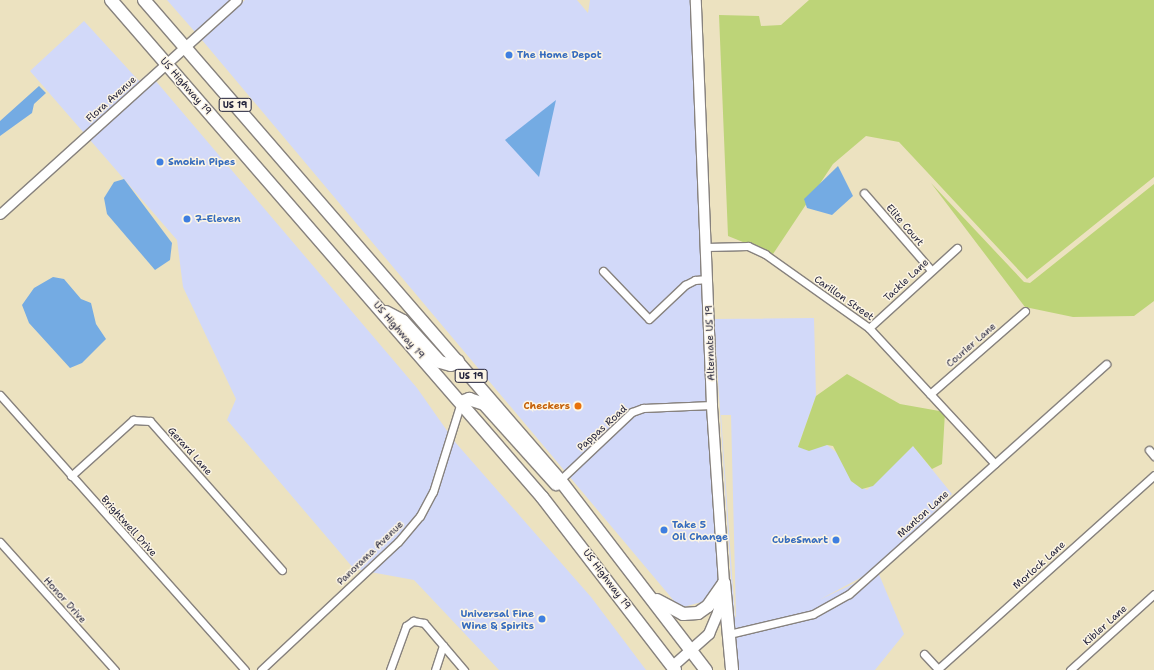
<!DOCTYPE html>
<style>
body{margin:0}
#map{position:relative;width:1154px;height:670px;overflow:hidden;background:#ece2c0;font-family:"Shantell Sans",sans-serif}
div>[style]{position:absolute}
.built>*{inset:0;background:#d2d9f9}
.green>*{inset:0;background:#bdd478}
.water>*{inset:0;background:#74abe3}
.roads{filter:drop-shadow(1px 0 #87827e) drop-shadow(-1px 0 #87827e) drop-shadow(0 1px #87827e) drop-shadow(0 -1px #87827e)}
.minor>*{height:7px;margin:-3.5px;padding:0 3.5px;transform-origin:3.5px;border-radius:3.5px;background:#fff}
.tertiary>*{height:9px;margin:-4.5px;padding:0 4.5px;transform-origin:4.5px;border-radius:4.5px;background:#fff}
.secondary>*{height:10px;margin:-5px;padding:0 5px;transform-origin:5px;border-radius:5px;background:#fff}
.trunk>*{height:12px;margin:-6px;padding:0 6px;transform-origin:6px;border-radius:6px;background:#fff}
.dots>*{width:11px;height:11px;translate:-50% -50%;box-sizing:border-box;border:2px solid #fcf5e5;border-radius:50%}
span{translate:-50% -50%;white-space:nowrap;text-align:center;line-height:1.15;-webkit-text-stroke:3px #fcf5e5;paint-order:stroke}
.shield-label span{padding:1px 3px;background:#fcf5e5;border:1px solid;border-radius:3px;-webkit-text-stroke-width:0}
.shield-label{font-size:9px;color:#22223b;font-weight:700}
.shop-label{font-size:10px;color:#366cbe;font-weight:700}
.left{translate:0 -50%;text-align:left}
.right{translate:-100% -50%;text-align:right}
.street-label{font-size:10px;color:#22223b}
.food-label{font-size:10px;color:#c56008;font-weight:700}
</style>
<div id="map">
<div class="built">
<i style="clip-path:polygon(167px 0,230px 0,195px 32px)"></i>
<i style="clip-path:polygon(245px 0,577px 0,588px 13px,590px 0,692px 0,719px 581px,705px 601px,680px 608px,202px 40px)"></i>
<i style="clip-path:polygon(84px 21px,139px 81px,149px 73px,417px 388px,455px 442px,591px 597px,646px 670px,499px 670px,414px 580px,354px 569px,227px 420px,236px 399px,183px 287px,177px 240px,30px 71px)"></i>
<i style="clip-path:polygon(evenodd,814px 318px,816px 396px,798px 447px,827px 445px,840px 455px,851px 481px,867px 490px,913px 446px,952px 494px,877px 569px,819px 600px,878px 572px,904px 634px,875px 670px,737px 670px,714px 319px,814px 318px,721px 415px,731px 415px,736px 617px,735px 617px,721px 415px)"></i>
</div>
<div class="green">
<i style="clip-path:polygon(809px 0,1154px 0,1154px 177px,1027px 279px,899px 142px,866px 136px,833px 164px,773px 254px,728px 236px,719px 15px,759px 16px,761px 26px,781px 25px)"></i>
<i style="clip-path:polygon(931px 183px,1024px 282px,1030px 283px,1154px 184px,1154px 301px,1134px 316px,1073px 317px,1025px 307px)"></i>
<i style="clip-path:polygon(847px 374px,900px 404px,945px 412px,942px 464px,932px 469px,913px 446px,873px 486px,862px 489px,851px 481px,833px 446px,827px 445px,809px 451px,798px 447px,816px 396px)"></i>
</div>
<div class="water">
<i style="clip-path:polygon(39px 86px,46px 93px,34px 104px,32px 113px,0 136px,0 121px)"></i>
<i style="clip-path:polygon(556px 100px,539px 177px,505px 140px)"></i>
<i style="clip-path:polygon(838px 166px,853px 196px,832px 215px,807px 208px,804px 199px)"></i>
<i style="clip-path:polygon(124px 179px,172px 243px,170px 260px,155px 270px,107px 214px,104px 198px,114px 182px)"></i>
<i style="clip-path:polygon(53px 277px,64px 279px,81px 299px,91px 303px,96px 324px,106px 339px,82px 363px,70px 368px,29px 323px,22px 305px,34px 288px)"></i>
</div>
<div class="roads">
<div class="minor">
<i style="left:864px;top:193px;width:102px;rotate:49deg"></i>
<i style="left:706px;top:247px;width:42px;rotate:-1.4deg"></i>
<i style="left:748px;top:246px;width:19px;rotate:25deg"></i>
<i style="left:765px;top:254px;width:128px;rotate:35.4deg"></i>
<i style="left:869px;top:328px;width:185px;rotate:47.2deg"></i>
<i style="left:603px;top:271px;width:66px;rotate:46.2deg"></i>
<i style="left:649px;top:319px;width:50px;rotate:-43.4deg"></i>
<i style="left:685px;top:285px;width:11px;rotate:-27deg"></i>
<i style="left:695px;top:280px;width:12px;rotate:-5deg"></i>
<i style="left:869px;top:328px;width:119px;rotate:-42.3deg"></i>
<i style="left:930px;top:394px;width:126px;rotate:-41.1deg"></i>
<i style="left:0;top:395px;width:368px;rotate:48.3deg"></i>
<i style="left:1149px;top:450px;width:8px;rotate:50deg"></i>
<i style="left:71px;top:476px;width:84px;rotate:-42.1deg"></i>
<i style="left:133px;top:420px;width:17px;rotate:3deg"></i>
<i style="left:150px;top:421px;width:199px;rotate:48.5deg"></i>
<i style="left:560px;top:480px;width:99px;rotate:-43.4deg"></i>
<i style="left:632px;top:412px;width:12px;rotate:-20deg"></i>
<i style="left:643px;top:408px;width:69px;rotate:-2.5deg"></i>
<i style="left:0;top:542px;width:172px;rotate:48.1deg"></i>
<i style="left:729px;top:634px;width:86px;rotate:-13.4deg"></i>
<i style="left:813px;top:614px;width:41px;rotate:-29.1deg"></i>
<i style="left:849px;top:594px;width:345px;rotate:-41.8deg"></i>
<i style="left:924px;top:654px;width:22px;rotate:47deg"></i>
<i style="left:938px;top:669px;width:290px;rotate:-41.9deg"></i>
<i style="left:261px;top:670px;width:187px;rotate:-43.1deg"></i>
<i style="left:398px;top:542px;width:34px;rotate:-50deg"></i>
<i style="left:420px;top:516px;width:27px;rotate:-62deg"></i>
<i style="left:433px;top:492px;width:94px;rotate:-72.7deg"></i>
<i style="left:390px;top:670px;width:47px;rotate:-70deg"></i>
<i style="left:406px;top:626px;width:9px;rotate:-36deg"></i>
<i style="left:413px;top:621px;width:11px;rotate:10deg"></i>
<i style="left:424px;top:623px;width:62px;rotate:49.6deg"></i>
<i style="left:435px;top:670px;width:26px;rotate:-72deg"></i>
<i style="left:1070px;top:670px;width:113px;rotate:-42.1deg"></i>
</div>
<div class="tertiary">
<i style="left:0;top:214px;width:319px;rotate:-42.1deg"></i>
</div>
<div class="secondary">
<i style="left:672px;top:667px;width:50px;rotate:-41.7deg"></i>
<i style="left:709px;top:634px;width:23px;rotate:-67deg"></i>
<i style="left:718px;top:613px;width:31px;rotate:-79deg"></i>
<i style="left:724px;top:583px;width:178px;rotate:-93.9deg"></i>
<i style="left:712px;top:405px;width:405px;rotate:-92.3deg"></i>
</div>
<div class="trunk">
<i style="left:111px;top:0;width:658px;rotate:49.07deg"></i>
<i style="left:542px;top:497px;width:218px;rotate:52.4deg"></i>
<i style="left:144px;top:0;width:635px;rotate:49.09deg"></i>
<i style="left:560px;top:480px;width:240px;rotate:52.5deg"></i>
<i style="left:386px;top:312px;width:19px;rotate:28deg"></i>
<i style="left:403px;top:321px;width:55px;rotate:47.9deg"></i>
<i style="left:440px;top:362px;width:11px;rotate:15deg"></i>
<i style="left:451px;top:365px;width:8px;rotate:-30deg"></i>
<i style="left:461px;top:402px;width:9px;rotate:-21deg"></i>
<i style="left:469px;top:399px;width:16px;rotate:18deg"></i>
<i style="left:484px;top:404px;width:108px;rotate:48deg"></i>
<i style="left:724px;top:583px;width:87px;rotate:84.7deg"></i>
<i style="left:657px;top:600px;width:30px;rotate:28deg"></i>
<i style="left:683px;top:614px;width:15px;rotate:-4deg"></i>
<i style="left:698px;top:613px;width:12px;rotate:-35deg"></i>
<i style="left:708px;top:606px;width:28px;rotate:-55deg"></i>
</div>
</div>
<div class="dots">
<i style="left:509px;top:55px;background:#3f7fe0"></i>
<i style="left:160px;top:162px;background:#3f7fe0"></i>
<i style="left:187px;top:219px;background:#3f7fe0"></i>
<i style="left:578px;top:406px;background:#e8710a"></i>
<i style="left:664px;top:530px;background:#3f7fe0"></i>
<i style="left:836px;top:540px;background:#3f7fe0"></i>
<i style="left:542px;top:619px;background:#3f7fe0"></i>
</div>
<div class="shield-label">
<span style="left:235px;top:105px">US 19</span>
<span style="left:471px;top:376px">US 19</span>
</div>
<div class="shop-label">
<span class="left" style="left:517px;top:55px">The Home Depot</span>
<span class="left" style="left:168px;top:162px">Smokin Pipes</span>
<span class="left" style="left:195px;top:219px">7-Eleven</span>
<span class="left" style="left:672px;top:530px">Take 5<br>Oil Change</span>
<span class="right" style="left:828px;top:540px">CubeSmart</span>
<span class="right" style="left:534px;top:619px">Universal Fine<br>Wine &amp; Spirits</span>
</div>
<div class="street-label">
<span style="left:186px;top:86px;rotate:49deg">US Highway 19</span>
<span style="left:111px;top:99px;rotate:-42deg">Flora Avenue</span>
<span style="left:905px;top:225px;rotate:49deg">Elite Court</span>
<span style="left:906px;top:280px;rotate:-43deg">Tackle Lane</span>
<span style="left:844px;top:298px;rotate:35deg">Carillon Street</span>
<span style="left:399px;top:330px;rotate:49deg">US Highway 19</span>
<span style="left:710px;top:343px;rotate:-92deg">Alternate US 19</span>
<span style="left:971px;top:345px;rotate:-41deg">Courier Lane</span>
<span style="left:602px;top:428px;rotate:-42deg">Pappas Road</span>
<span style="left:190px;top:451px;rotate:48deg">Gerard Lane</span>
<span style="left:923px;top:514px;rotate:-42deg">Manton Lane</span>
<span style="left:129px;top:526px;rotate:48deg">Brightwell Drive</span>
<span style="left:370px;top:553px;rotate:-44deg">Panorama Avenue</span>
<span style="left:1039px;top:565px;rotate:-42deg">Morlock Lane</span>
<span style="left:607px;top:579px;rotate:53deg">US Highway 19</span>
<span style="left:65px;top:600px;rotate:48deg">Honor Drive</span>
<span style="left:1105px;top:625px;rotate:-42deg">Kibler Lane</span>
</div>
<div class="food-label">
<span class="right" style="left:570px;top:406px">Checkers</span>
</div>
</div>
